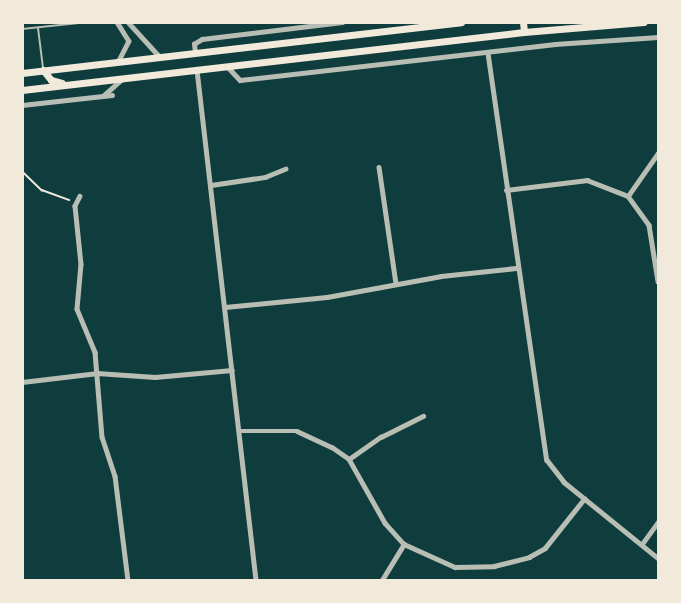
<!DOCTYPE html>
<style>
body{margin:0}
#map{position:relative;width:681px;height:603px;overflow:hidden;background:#0f3d3e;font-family:Mulish,sans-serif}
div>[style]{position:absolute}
.path>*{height:1.5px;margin:-0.75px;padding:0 0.75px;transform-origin:0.75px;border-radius:0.75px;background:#f1e9da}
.service>*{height:2px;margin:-1px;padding:0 1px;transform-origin:1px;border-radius:1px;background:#b8beb3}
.minor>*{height:4.5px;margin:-2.25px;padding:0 2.25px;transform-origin:2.25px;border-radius:2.25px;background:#b8beb3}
.primary>*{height:7px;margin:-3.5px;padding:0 3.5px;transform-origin:3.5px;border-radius:3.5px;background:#f1e9da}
span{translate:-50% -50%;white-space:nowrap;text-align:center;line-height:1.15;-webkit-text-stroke:5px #f1e9da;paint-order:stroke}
.frame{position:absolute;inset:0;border:24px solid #f1e9da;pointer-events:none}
</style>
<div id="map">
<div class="path">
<i style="left:22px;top:171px;width:28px;rotate:44deg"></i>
<i style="left:42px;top:190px;width:29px;rotate:20deg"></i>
</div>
<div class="service">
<i style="left:38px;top:28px;width:40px;rotate:82.9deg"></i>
<i style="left:22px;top:29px;width:57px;rotate:-6deg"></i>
</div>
<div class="minor">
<i style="left:117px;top:22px;width:22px;rotate:58deg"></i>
<i style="left:129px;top:41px;width:22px;rotate:117deg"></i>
<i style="left:128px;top:22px;width:47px;rotate:47.6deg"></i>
<i style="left:195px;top:53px;width:9px;rotate:-96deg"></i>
<i style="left:194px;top:44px;width:9px;rotate:-32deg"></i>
<i style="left:202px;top:39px;width:141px;rotate:-6.9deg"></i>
<i style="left:488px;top:53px;width:411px;rotate:81.8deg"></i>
<i style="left:547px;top:460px;width:28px;rotate:52deg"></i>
<i style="left:564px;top:482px;width:121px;rotate:39deg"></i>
<i style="left:227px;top:66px;width:19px;rotate:47deg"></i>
<i style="left:240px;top:80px;width:317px;rotate:-6.5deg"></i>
<i style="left:555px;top:44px;width:103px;rotate:-3.9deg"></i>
<i style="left:197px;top:70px;width:513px;rotate:83.4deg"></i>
<i style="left:103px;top:96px;width:9px;rotate:-6deg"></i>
<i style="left:22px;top:105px;width:81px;rotate:-6.3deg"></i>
<i style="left:103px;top:96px;width:24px;rotate:-42deg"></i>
<i style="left:379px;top:167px;width:118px;rotate:81.7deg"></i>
<i style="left:211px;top:185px;width:55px;rotate:-8.4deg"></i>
<i style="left:265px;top:177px;width:22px;rotate:-22deg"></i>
<i style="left:506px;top:190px;width:82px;rotate:-7deg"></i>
<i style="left:587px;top:180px;width:44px;rotate:21.3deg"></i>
<i style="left:628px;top:196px;width:36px;rotate:54deg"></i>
<i style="left:649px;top:225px;width:57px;rotate:80.9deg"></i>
<i style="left:80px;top:196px;width:11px;rotate:117deg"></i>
<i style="left:75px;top:206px;width:58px;rotate:84.1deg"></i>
<i style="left:81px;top:264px;width:45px;rotate:95.1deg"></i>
<i style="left:77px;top:309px;width:47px;rotate:67.3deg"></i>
<i style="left:95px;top:352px;width:85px;rotate:85.3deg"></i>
<i style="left:102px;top:437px;width:41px;rotate:71.6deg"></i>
<i style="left:115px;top:476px;width:105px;rotate:82.9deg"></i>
<i style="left:628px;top:196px;width:52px;rotate:-55.1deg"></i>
<i style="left:225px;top:307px;width:102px;rotate:-5.6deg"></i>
<i style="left:327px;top:297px;width:116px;rotate:-10.4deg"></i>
<i style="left:441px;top:276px;width:75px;rotate:-6.1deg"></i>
<i style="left:22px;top:382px;width:76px;rotate:-6.8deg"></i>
<i style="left:97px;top:373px;width:58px;rotate:3.9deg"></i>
<i style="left:155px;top:377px;width:77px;rotate:-5.2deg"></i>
<i style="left:240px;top:431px;width:57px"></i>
<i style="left:297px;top:431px;width:38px;rotate:25deg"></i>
<i style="left:332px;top:447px;width:21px;rotate:35deg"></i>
<i style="left:349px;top:459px;width:73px;rotate:60.6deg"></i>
<i style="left:385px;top:523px;width:28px;rotate:48deg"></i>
<i style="left:404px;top:544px;width:56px;rotate:24.3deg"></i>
<i style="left:455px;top:567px;width:39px;rotate:-1deg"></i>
<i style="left:494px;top:566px;width:36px;rotate:-14deg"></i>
<i style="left:529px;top:557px;width:18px;rotate:-29deg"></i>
<i style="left:545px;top:548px;width:63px;rotate:-51.5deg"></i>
<i style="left:349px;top:459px;width:39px;rotate:-35deg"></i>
<i style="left:381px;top:437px;width:47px;rotate:-26.6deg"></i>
<i style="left:642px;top:544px;width:27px;rotate:-54deg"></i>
<i style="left:382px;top:580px;width:42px;rotate:-58.6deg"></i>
</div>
<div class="primary">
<i style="left:523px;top:22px;width:10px;rotate:84deg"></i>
<i style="left:43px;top:70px;width:13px;rotate:51deg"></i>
<i style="left:51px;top:80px;width:11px;rotate:15deg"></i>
<i style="left:22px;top:73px;width:442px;rotate:-6.6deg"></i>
<i style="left:22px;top:90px;width:505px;rotate:-6.59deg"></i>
<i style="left:524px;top:32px;width:120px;rotate:-4.8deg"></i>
</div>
<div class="frame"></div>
</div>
